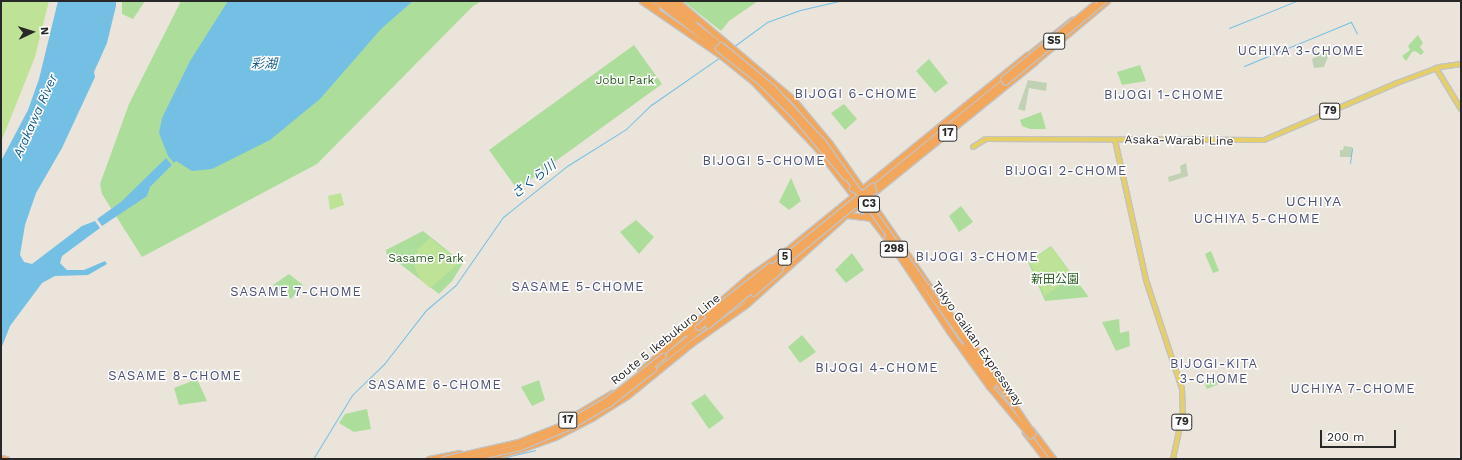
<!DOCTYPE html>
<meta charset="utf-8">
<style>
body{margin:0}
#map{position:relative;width:1462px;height:460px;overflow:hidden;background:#eae4db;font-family:"Work Sans","Noto Sans JP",sans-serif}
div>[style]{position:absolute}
.green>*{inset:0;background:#addd9b}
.cemetery>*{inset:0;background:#c0d2b3}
.pitch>*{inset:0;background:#bee397}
.water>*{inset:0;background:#74c0e5}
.stream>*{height:1px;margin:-0.5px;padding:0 0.5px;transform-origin:0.5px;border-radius:0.5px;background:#74c0e5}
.highway-tunnel>*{height:4.5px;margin-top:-2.25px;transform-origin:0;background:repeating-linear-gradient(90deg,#c3beb7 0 4.5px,transparent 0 6.5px)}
.roads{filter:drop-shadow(1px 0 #c3c3c3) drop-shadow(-1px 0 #c3c3c3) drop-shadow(0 1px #c3c3c3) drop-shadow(0 -1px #c3c3c3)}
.major>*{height:4px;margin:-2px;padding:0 2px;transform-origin:2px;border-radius:2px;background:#e6cf64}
.highway>*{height:4.5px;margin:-2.25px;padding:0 2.25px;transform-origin:2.25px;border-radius:2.25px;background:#f2a75d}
.bridges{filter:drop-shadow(1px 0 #c3c3c3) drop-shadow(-1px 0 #c3c3c3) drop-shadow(0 1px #c3c3c3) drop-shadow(0 -1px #c3c3c3)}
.highway-bridge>*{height:4.5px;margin:-2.25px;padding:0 2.25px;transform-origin:2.25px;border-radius:2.25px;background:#f2a75d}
span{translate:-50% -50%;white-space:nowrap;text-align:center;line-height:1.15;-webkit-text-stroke:3px #fff;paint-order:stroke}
.shield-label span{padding:1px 3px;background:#fff;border:1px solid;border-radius:3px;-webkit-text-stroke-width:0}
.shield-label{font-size:11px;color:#282828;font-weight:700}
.park-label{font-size:12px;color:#285f1e}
.street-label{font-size:12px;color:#282828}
.neighbourhood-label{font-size:13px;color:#4c5175;letter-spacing:1px}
.water-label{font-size:13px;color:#175d8e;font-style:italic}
.quarter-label{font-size:14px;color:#4c5175;letter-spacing:1px}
.frame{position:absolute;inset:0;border:2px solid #282828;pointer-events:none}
.north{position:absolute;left:12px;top:12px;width:40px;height:40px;-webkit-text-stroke:3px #fff;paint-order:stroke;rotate:86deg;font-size:11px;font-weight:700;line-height:16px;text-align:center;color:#282828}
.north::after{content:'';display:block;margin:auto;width:14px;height:18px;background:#282828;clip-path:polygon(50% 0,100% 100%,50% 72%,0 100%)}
.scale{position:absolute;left:1320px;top:430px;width:76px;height:18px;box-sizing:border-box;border:2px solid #282828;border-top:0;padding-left:5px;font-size:12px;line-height:14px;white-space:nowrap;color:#282828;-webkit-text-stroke:3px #fff;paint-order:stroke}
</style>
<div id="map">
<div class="green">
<i style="clip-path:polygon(122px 1px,145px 1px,133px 19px,122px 14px)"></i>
<i style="clip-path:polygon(181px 1px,482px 1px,473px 6px,317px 164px,142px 257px,102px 194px,100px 184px,129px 104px)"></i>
<i style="clip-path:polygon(683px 1px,758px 1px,729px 21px,721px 31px)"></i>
<i style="clip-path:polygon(1418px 35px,1423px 43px,1420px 47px,1424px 52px,1421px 55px,1415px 51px,1412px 52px,1406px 61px,1402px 56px,1410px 50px,1408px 46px)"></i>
<i style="clip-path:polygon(634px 45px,662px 84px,517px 189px,489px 150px)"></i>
<i style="clip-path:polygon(929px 59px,948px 83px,935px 93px,916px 71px)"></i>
<i style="clip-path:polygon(1140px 65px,1146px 81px,1122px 85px,1117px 72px)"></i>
<i style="clip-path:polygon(844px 104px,857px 119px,845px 130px,831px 113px)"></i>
<i style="clip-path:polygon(1041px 112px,1046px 129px,1030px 129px,1022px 126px,1020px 120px)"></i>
<i style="clip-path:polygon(791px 178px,801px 201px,789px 210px,779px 202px)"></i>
<i style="clip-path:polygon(961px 206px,973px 222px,959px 232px,949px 216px)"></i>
<i style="clip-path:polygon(636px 220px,654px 237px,639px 254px,620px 232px)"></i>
<i style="clip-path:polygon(423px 231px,463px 263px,452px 281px,439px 294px,386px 253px,386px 250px)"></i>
<i style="clip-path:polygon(1051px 246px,1088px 296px,1088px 297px,1045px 301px,1028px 262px)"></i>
<i style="clip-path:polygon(1211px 251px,1219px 271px,1213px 273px,1205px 254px)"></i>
<i style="clip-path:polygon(852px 253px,864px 270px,846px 283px,835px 270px)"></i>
<i style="clip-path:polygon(289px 274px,303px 285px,291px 299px,273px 285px)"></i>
<i style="clip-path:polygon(1119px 319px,1120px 333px,1129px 331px,1130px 346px,1116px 351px,1102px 322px)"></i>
<i style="clip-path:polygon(802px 335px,816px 352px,800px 363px,788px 347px)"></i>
<i style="clip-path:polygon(1219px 376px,1221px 383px,1207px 389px,1204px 382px)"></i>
<i style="clip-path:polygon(197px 379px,207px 401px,179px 405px,174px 388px)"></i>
<i style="clip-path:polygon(539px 380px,545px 400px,532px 406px,521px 387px)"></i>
<i style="clip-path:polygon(705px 394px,724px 418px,709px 429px,691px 403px)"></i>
<i style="clip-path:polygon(367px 409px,371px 429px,354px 432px,339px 423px,345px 414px)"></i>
</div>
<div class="cemetery">
<i style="clip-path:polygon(1324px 52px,1329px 54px,1324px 67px,1314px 68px,1312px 59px)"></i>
<i style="clip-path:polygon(1028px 80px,1047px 83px,1046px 91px,1029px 88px,1025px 111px,1018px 109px)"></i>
<i style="clip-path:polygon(1344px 146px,1352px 147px,1352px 157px,1340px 157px,1340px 150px,1343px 150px)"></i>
<i style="clip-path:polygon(1186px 163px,1188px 176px,1169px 182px,1168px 177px,1181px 173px,1180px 166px)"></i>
</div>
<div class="pitch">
<i style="clip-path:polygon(1px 1px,49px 1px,35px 57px,1px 142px)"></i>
<i style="clip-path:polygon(341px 193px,344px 205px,330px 210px,328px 196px)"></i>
<i style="clip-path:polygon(430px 238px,458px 261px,458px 264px,430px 288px,420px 279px,414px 265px,418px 249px)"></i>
<i style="clip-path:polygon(1051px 247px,1072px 276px,1045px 296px,1030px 262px)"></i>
</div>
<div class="water">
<i style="clip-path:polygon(58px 1px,116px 1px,116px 6px,107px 43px,94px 72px,95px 77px,62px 148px,36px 193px,25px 225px,20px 255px,24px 262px,32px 264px,82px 226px,95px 221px,100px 228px,62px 256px,60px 263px,67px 270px,84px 270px,105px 261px,107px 264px,88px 275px,55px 276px,42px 283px,10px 326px,1px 349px,1px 161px,28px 110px,39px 79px)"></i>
<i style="clip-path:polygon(228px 1px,413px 1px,381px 29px,320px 99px,270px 140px,212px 169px,192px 171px,176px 161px,174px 163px,168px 156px,159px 133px,162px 118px,190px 61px)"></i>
<i style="clip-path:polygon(166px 158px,172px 165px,150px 187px,147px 196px,102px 226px,97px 219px,121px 202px)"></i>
</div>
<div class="stream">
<i style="left:1229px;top:28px;width:72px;rotate:-21.9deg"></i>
<i style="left:733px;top:47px;width:42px;rotate:-36.3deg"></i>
<i style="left:767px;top:22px;width:35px;rotate:-20deg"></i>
<i style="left:800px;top:10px;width:40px;rotate:-13deg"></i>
<i style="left:1244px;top:66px;width:116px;rotate:-22.4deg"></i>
<i style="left:1351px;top:22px;width:13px;rotate:63deg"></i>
<i style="left:1350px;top:163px;width:15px;rotate:-82deg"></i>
<i style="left:313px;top:459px;width:75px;rotate:-58.6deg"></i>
<i style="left:352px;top:395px;width:45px;rotate:-44.1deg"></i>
<i style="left:384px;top:364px;width:68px;rotate:-52.1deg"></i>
<i style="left:426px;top:310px;width:38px;rotate:-40deg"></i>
<i style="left:455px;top:286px;width:84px;rotate:-55.2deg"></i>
<i style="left:503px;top:217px;width:82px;rotate:-38.6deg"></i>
<i style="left:567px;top:166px;width:70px;rotate:-32.1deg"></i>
<i style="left:626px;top:129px;width:35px;rotate:-44deg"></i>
<i style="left:651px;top:105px;width:84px;rotate:-34.8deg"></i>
<i style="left:497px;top:459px;width:39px;rotate:-13deg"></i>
</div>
<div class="highway-tunnel">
<i style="left:470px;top:456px;width:23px;rotate:-13deg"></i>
</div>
<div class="roads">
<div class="major">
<i style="left:1436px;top:68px;width:48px;rotate:58.6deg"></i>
<i style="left:1115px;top:140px;width:143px;rotate:77.5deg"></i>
<i style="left:1146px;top:280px;width:115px;rotate:71.7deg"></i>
<i style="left:1182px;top:389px;width:24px;rotate:88deg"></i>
<i style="left:1183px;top:413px;width:47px;rotate:102.3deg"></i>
<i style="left:973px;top:147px;width:15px;rotate:-32deg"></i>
<i style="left:986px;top:139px;width:278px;rotate:0.2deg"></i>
<i style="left:1264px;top:140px;width:145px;rotate:-23.2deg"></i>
<i style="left:1397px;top:83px;width:46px;rotate:-20.4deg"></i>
<i style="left:1440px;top:67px;width:21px;rotate:-8deg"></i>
</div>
<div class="highway">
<i style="left:642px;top:1px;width:97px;rotate:34.5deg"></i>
<i style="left:722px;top:56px;width:41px;rotate:39.1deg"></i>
<i style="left:754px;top:82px;width:91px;rotate:46.3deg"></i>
<i style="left:817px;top:148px;width:116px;rotate:52.3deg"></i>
<i style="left:648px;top:1px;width:11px;rotate:38deg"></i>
<i style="left:657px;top:1px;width:77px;rotate:37.6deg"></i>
<i style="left:663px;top:1px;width:73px;rotate:37.2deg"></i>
<i style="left:671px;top:1px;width:30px;rotate:37deg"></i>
<i style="left:677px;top:1px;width:153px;rotate:40.2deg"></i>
<i style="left:794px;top:100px;width:56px;rotate:50.1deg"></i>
<i style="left:830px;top:143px;width:57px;rotate:54.9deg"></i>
<i style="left:1026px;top:57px;width:59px;rotate:-38.8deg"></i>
<i style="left:1032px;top:64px;width:98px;rotate:-40deg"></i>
<i style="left:751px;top:68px;width:22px;rotate:36deg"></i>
<i style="left:872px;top:189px;width:174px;rotate:-39.2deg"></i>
<i style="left:867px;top:196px;width:135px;rotate:55.3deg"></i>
<i style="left:848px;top:215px;width:24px;rotate:7deg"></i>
<i style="left:788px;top:261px;width:21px;rotate:-35deg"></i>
<i style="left:728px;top:310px;width:30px;rotate:-34deg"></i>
<i style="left:947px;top:323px;width:32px;rotate:56deg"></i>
<i style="left:687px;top:333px;width:17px;rotate:-40deg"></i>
<i style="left:649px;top:370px;width:78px;rotate:-38.8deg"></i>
<i style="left:640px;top:371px;width:143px;rotate:-41deg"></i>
<i style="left:748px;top:277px;width:47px;rotate:-34.7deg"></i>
<i style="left:787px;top:250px;width:309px;rotate:-39.1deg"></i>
<i style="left:995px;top:382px;width:17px;rotate:54deg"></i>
<i style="left:993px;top:384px;width:27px;rotate:56deg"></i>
<i style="left:562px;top:423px;width:58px;rotate:-31deg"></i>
<i style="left:1032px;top:430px;width:36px;rotate:53deg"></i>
<i style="left:1025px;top:432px;width:34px;rotate:52deg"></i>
<i style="left:524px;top:442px;width:15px;rotate:-20deg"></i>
<i style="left:492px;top:451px;width:22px;rotate:-16deg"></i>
<i style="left:1px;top:458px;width:5px;rotate:11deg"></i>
<i style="left:457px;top:458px;width:13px;rotate:-9deg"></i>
<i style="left:429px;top:459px;width:31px;rotate:-11deg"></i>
<i style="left:483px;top:459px;width:40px;rotate:-14.4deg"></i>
<i style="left:522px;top:449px;width:35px;rotate:-20deg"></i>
<i style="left:555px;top:437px;width:42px;rotate:-27.2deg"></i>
<i style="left:592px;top:418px;width:41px;rotate:-32.2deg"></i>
<i style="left:627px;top:396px;width:84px;rotate:-39.2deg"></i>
<i style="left:692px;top:343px;width:67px;rotate:-35.3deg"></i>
<i style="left:747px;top:304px;width:133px;rotate:-42deg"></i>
<i style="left:846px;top:215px;width:242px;rotate:-39deg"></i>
</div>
</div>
<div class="bridges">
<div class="highway-bridge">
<i style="left:721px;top:45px;width:67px;rotate:39.6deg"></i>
<i style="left:773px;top:88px;width:74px;rotate:47.2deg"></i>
<i style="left:823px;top:142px;width:295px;rotate:54.4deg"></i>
<i style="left:718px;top:48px;width:56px;rotate:38.5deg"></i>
<i style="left:762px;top:83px;width:44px;rotate:45deg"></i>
<i style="left:793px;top:114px;width:82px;rotate:49.9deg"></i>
<i style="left:1003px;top:79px;width:117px;rotate:-39.4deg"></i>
<i style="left:1005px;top:82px;width:127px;rotate:-39.6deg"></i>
<i style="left:852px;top:188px;width:11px;rotate:27deg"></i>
<i style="left:864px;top:198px;width:10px;rotate:73deg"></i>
<i style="left:855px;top:205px;width:23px;rotate:-38deg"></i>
<i style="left:887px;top:237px;width:114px;rotate:56.4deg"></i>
<i style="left:950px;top:332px;width:67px;rotate:54.2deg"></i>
<i style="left:989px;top:386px;width:64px;rotate:50.1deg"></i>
<i style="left:753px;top:293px;width:35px;rotate:-41deg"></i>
<i style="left:943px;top:306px;width:28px;rotate:49deg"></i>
<i style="left:961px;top:327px;width:128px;rotate:55.8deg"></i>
<i style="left:707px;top:315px;width:79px;rotate:-38.3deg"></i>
<i style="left:708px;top:325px;width:193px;rotate:-39.5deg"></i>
<i style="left:698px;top:327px;width:224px;rotate:-39deg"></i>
<i style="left:965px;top:345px;width:48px;rotate:54.3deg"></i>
<i style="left:444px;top:459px;width:76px;rotate:-12.9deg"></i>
<i style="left:518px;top:442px;width:55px;rotate:-21.4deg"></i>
<i style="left:569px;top:422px;width:42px;rotate:-30.3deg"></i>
<i style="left:605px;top:401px;width:73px;rotate:-37.8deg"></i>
<i style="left:466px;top:459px;width:55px;rotate:-12.5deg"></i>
<i style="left:520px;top:447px;width:54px;rotate:-22.8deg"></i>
<i style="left:570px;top:426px;width:44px;rotate:-30.1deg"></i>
<i style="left:608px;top:404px;width:57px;rotate:-37.9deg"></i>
</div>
</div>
<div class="shield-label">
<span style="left:1054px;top:41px">S5</span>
<span style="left:1330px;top:111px">79</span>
<span style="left:948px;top:133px">17</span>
<span style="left:869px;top:204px">C3</span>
<span style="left:894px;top:249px">298</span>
<span style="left:785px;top:257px">5</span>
<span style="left:568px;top:420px">17</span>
<span style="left:1182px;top:422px">79</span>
</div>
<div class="park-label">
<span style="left:625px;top:81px">Jobu Park</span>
<span style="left:426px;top:259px">Sasame Park</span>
<span style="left:1055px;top:280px">新田公園</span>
</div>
<div class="street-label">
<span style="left:1179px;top:141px;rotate:1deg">Asaka-Warabi Line</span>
<span style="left:666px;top:340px;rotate:-39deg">Route 5 Ikebukuro Line</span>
<span style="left:977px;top:344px;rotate:55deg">Tokyo Gaikan Expressway</span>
</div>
<div class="neighbourhood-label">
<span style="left:1301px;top:51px">UCHIYA 3-CHOME</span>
<span style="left:856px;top:94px">BIJOGI 6-CHOME</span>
<span style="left:1164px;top:95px">BIJOGI 1-CHOME</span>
<span style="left:764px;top:161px">BIJOGI 5-CHOME</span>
<span style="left:1066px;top:171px">BIJOGI 2-CHOME</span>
<span style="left:1257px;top:219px">UCHIYA 5-CHOME</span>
<span style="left:977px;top:257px">BIJOGI 3-CHOME</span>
<span style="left:578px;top:287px">SASAME 5-CHOME</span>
<span style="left:296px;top:292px">SASAME 7-CHOME</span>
<span style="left:1214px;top:372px">BIJOGI-KITA<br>3-CHOME</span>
<span style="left:877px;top:368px">BIJOGI 4-CHOME</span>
<span style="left:175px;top:376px">SASAME 8-CHOME</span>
<span style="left:435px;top:385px">SASAME 6-CHOME</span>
<span style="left:1353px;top:389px">UCHIYA 7-CHOME</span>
</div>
<div class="water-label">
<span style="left:264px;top:64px">彩湖</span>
<span style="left:36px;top:116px;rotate:-66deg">Arakawa River</span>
<span style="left:534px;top:180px;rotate:-38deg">さくら川</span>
</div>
<div class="quarter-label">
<span style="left:1314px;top:201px">UCHIYA</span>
</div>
<div class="frame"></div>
<div class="north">N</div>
<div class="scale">200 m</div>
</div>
